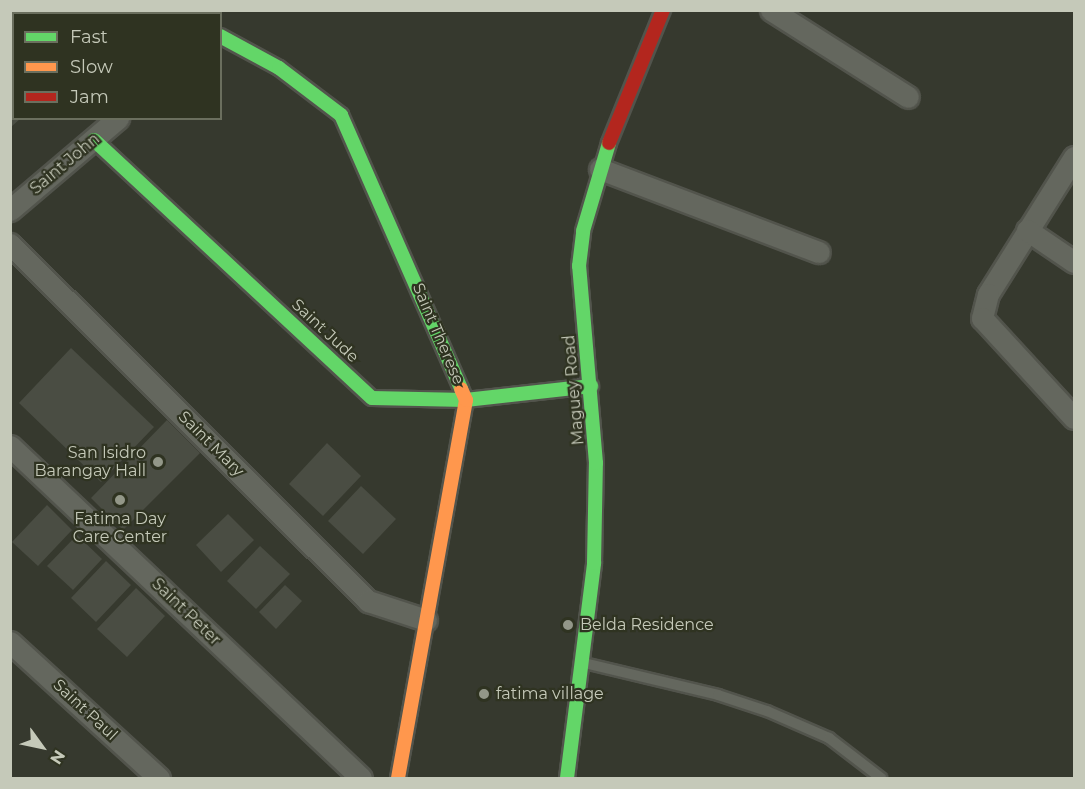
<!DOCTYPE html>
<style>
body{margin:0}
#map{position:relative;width:1085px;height:789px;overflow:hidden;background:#36392e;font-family:Montserrat,sans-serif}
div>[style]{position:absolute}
.building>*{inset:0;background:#4a4d43}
.roads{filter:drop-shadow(2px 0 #52544c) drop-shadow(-2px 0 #52544c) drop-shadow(0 2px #52544c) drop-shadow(0 -2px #52544c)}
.lane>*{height:10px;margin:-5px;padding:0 5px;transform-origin:5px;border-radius:5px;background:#64675e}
.street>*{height:21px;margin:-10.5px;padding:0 10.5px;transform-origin:10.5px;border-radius:10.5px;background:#64675e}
.fast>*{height:14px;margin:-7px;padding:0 7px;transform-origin:7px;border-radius:7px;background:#63d668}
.slow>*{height:14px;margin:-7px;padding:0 7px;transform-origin:7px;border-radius:7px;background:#ff974d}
.jam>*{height:14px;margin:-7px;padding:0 7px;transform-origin:7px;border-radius:7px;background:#b3261e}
.dots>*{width:16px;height:16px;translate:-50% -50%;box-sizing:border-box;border:3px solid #2f3321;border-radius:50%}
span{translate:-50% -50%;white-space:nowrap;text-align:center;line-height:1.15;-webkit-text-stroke:4.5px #2f3321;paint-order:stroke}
.street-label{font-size:16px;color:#c5c9b9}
.poi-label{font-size:16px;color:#c5c9b9}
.right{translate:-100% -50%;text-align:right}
.left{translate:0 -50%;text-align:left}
.frame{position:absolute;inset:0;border:12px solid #c5c9b9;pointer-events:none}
.legend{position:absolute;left:12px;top:12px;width:210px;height:108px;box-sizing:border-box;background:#2f3321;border:2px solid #6b6f5e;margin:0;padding:8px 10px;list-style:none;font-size:18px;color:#c5c9b9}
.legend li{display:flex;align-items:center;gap:12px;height:30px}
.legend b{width:30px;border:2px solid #6b6f5e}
.north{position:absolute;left:12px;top:717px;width:60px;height:60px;-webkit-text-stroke:4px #2f3321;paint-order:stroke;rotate:123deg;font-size:16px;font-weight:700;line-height:24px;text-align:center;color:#c5c9b9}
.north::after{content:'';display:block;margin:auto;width:21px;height:27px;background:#c5c9b9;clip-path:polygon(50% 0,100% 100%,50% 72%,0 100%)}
</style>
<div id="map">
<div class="building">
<i style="clip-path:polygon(10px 93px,14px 118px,21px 118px,10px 128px)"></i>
<i style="clip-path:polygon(71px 348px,154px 427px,101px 482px,19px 403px)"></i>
<i style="clip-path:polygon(167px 420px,200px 453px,123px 530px,91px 498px)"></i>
<i style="clip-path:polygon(327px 443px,361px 476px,323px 516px,289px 484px)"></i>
<i style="clip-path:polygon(361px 486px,396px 519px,363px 554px,328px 521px)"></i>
<i style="clip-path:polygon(47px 505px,72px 530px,38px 566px,12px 542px)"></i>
<i style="clip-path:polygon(228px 514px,254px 540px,221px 572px,196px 545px)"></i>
<i style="clip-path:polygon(77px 535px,102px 559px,73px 590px,47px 566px)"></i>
<i style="clip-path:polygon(260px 546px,290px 574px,256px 609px,227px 581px)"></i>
<i style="clip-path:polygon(106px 561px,131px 585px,96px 622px,71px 598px)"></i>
<i style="clip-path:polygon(285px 585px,302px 601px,276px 629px,259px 612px)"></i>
<i style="clip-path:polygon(136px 588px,165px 616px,127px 657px,97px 629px)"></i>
</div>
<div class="roads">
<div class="lane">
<i style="left:580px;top:662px;width:142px;rotate:13.4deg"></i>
<i style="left:718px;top:695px;width:52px;rotate:18.1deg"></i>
<i style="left:767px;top:711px;width:68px;rotate:23.5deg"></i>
<i style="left:829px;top:738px;width:66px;rotate:37.6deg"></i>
</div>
<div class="street">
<i style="left:170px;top:10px;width:7px;rotate:34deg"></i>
<i style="left:771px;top:10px;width:162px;rotate:32.4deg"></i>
<i style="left:29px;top:14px;width:5px;rotate:-53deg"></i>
<i style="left:10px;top:29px;width:4px;rotate:-27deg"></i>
<i style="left:1074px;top:157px;width:162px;rotate:122.1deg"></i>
<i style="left:988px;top:294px;width:25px;rotate:104deg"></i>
<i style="left:982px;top:318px;width:136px;rotate:47.4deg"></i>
<i style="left:600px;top:169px;width:234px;rotate:20.8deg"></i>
<i style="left:10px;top:210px;width:142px;rotate:-40.4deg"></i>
<i style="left:1027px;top:230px;width:57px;rotate:34.2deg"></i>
<i style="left:10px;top:244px;width:506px;rotate:44.92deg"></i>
<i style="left:368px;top:601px;width:61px;rotate:18.1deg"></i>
<i style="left:10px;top:446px;width:483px;rotate:43.4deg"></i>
<i style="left:10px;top:642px;width:202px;rotate:42.4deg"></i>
</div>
<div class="fast">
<i style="left:220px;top:36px;width:67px;rotate:28.5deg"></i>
<i style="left:279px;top:68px;width:78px;rotate:37.2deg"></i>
<i style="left:341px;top:115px;width:299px;rotate:66.3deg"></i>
<i style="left:94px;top:140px;width:379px;rotate:42.9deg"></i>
<i style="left:372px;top:398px;width:94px;rotate:1.2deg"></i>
<i style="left:466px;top:400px;width:126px;rotate:-6.4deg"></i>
<i style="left:567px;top:778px;width:217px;rotate:-82.8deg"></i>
<i style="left:594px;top:563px;width:100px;rotate:-88.9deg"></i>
<i style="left:596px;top:463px;width:198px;rotate:-94.9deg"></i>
<i style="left:579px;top:266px;width:35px;rotate:-83deg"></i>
<i style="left:583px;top:231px;width:92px;rotate:-73.5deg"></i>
</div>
<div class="slow">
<i style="left:398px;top:778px;width:384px;rotate:-79.8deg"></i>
<i style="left:466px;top:400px;width:12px;rotate:-114deg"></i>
</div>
<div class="jam">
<i style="left:609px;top:143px;width:144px;rotate:-67.9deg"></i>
</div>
</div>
<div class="dots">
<i style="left:158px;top:462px;background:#939788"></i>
<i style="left:120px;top:500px;background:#939788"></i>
<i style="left:568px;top:625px;background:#939788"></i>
<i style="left:484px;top:694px;background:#939788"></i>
</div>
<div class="street-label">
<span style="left:65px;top:164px;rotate:-40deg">Saint John</span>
<span style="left:325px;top:331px;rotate:43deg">Saint Jude</span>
<span style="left:438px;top:334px;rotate:67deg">Saint Therese</span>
<span style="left:574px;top:390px;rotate:-95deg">Maguey Road</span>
<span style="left:211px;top:444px;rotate:45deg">Saint Mary</span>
<span style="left:186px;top:612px;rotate:44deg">Saint Peter</span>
<span style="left:85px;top:710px;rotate:43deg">Saint Paul</span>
</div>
<div class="poi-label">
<span class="right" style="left:146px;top:462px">San Isidro<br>Barangay Hall</span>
<span style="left:120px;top:528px">Fatima Day<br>Care Center</span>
<span class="left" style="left:580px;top:625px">Belda Residence</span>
<span class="left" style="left:496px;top:694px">fatima village</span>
</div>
<div class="frame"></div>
<ul class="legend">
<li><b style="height:8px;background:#63d668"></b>Fast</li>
<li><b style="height:8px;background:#ff974d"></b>Slow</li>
<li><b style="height:8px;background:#b3261e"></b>Jam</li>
</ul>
<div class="north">N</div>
</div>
